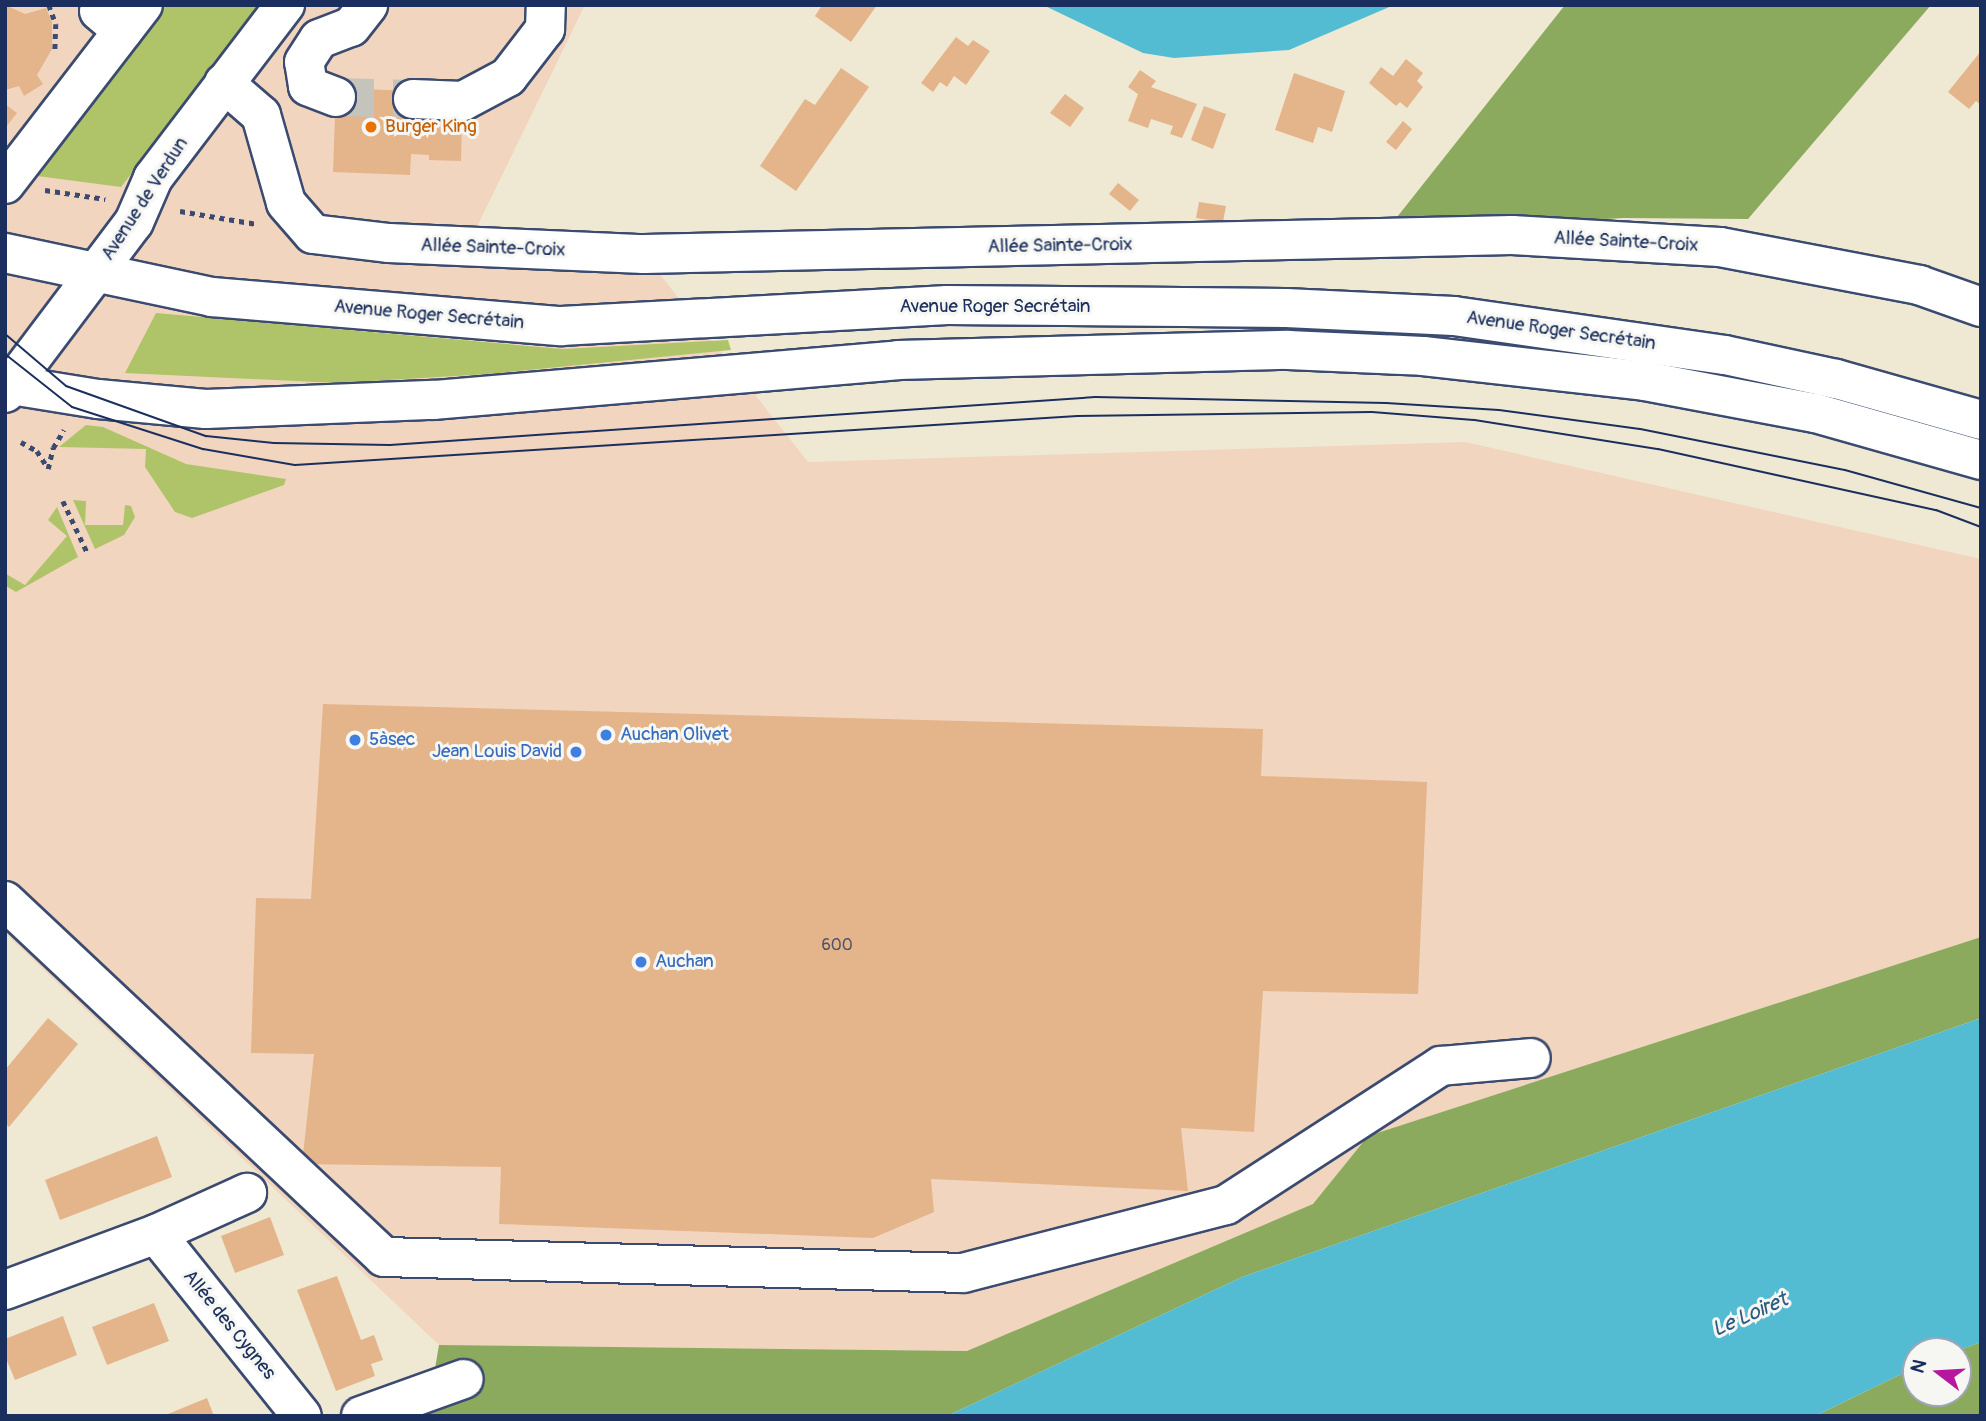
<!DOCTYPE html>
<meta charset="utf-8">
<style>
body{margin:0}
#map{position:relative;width:1986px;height:1421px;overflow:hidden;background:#efe9d4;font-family:Pangolin,sans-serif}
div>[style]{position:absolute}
.built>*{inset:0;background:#f2d5be}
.green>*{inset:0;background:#afc469}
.forest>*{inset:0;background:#8baa5d}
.water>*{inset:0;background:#54bcd2}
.building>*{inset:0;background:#e4b48b}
.minor-tunnel>*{height:38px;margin-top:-19px;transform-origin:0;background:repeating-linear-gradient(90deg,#c5c4bc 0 38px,transparent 0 57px)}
.path>*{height:4.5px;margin-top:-2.25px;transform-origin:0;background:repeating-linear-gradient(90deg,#3b4b70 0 5px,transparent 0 10px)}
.roads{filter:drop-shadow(2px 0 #3b4b70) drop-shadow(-2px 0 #3b4b70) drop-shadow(0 2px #3b4b70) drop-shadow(0 -2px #3b4b70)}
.minor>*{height:38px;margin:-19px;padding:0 19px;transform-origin:19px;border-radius:19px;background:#fff}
.major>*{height:38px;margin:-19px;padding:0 19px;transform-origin:19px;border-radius:19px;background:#fff}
.tram>*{height:2px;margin:-1px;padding:0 1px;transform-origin:1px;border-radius:1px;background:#1b2f5e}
.dots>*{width:19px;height:19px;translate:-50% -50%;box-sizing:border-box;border:4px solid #f6f6f2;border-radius:50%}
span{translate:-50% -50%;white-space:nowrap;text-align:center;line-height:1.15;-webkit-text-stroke:6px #f6f6f2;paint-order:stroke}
.number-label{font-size:16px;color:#4d5069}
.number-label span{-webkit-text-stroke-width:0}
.food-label{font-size:19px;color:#c56008}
.left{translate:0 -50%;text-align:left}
.street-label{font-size:19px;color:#1b2f5e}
.shop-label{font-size:19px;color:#366cbe}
.right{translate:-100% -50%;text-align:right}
.water-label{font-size:21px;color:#2c5981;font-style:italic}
.frame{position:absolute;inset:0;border:7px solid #1b2f5e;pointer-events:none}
.north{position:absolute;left:1902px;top:1337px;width:70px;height:70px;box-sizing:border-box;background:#f6f6f2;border:2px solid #9ea6b7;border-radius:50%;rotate:287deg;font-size:19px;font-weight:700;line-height:28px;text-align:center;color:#1b2f5e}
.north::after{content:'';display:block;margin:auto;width:24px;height:32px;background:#b5179e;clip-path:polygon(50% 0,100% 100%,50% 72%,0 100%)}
</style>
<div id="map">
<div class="built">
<i style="clip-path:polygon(5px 5px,585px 5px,472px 237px,644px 254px,808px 462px,1465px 442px,1981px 559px,1981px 937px,1368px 1136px,1314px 1204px,967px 1351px,439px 1345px,5px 933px)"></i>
</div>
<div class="green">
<i style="clip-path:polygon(166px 5px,262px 5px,121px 187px,37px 176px)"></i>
<i style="clip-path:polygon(156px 313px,563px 349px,728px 340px,731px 350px,489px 374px,338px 383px,125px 373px)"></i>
<i style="clip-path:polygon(86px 425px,103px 427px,186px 464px,286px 479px,284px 485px,192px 518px,175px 512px,145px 467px,146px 449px,59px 447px)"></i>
<i style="clip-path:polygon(73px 500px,86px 501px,85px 525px,123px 525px,125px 505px,131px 506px,135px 517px,124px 535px,95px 549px)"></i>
<i style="clip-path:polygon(57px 507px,78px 557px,16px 592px,6px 586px,6px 574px,25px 585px,67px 536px,48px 520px)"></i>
</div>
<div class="forest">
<i style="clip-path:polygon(1565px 5px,1931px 5px,1748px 219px,1624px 218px,1386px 231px)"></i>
<i style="clip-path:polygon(1981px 937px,1981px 1018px,1242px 1277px,947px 1416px,427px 1416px,439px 1345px,967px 1351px,1313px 1204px,1368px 1136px)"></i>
<i style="clip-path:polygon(1981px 1342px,1981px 1416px,1815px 1416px,1916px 1367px,1916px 1393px,1958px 1393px,1957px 1351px)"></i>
</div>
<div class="water">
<i style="clip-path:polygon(1043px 5px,1394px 5px,1289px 50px,1174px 58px,1143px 53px)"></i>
<i style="clip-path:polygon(1981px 1018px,1981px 1342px,1957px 1351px,1916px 1351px,1916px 1367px,1815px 1416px,947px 1416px,1242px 1277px)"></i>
</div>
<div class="building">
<i style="clip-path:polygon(5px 5px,25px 14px,46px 8px,52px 22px,52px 49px,37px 75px,43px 84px,24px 96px,19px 86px,5px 90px)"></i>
<i style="clip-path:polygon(822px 5px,877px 5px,851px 42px,815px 16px)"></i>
<i style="clip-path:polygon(956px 37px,968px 46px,973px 40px,990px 51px,966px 85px,954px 76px,947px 87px,940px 82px,933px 92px,921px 83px)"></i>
<i style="clip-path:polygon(1981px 51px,1981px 105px,1976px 101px,1969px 109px,1948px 92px)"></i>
<i style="clip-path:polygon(1406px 59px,1423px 73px,1417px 81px,1423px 87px,1407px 108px,1400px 102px,1396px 106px,1369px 83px,1381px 67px,1393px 76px)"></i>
<i style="clip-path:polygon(841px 68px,869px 87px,796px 191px,760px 166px,805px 99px,815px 105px)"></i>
<i style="clip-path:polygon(1140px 70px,1156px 81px,1151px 87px,1197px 104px,1182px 138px,1170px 134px,1173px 126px,1151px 119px,1148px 128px,1128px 121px,1138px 94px,1128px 87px)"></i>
<i style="clip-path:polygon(1294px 73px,1345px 91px,1332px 132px,1318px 127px,1313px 143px,1275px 130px)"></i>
<i style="clip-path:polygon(336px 88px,413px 91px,462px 112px,461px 161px,429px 160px,429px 155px,411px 154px,410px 175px,333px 172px)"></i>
<i style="clip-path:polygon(1065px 94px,1084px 108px,1070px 127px,1050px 113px)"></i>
<i style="clip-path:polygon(5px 104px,17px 113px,5px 128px)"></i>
<i style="clip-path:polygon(1204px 106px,1226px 114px,1213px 149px,1191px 140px)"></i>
<i style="clip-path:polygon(1403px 121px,1412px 129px,1396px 150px,1386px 142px)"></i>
<i style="clip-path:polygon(1118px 183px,1139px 200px,1130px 211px,1109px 194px)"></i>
<i style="clip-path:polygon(1199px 202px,1226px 206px,1223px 222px,1196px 218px)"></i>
<i style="clip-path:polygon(323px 704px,1263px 729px,1261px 776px,1427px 782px,1418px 994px,1263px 991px,1254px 1132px,1181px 1128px,1188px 1191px,931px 1179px,934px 1212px,873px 1238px,499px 1224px,501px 1167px,302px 1164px,314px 1054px,251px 1053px,256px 898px,311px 899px)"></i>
<i style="clip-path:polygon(48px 1018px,78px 1044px,9px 1127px,5px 1123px,5px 1070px)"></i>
<i style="clip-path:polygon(157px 1136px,172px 1177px,60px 1220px,45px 1180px)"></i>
<i style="clip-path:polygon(270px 1217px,284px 1255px,235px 1273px,221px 1236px)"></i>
<i style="clip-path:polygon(337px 1276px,361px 1340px,374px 1335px,383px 1360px,371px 1364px,375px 1376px,336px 1391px,297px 1290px)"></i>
<i style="clip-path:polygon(154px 1303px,169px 1341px,107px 1365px,92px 1327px)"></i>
<i style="clip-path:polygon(63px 1316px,77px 1355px,15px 1380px,5px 1356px,5px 1339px)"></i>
<i style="clip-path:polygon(207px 1398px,214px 1416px,163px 1416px)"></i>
</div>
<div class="minor-tunnel">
<i style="left:336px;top:97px;width:77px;rotate:1.5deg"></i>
</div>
<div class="path">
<i style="left:49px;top:5px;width:20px;rotate:70deg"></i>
<i style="left:56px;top:24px;width:29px;rotate:92deg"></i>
<i style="left:45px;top:190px;width:61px;rotate:8.5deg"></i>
<i style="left:180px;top:211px;width:78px;rotate:9.6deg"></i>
<i style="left:21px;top:442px;width:18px;rotate:29deg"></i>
<i style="left:37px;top:451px;width:20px;rotate:57deg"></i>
<i style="left:48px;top:469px;width:22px;rotate:-77deg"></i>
<i style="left:53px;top:448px;width:21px;rotate:-59deg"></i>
<i style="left:63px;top:501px;width:59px;rotate:64.7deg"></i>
</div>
<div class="roads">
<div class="minor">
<i style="left:99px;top:11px;width:31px;rotate:40deg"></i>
<i style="left:224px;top:83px;width:49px;rotate:40.9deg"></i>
<i style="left:261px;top:115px;width:91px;rotate:74.1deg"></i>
<i style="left:286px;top:203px;width:41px;rotate:48.9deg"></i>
<i style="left:313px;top:234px;width:77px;rotate:6.8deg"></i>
<i style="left:389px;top:243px;width:255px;rotate:2.5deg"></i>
<i style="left:644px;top:254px;width:868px;rotate:-1.25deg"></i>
<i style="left:1512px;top:235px;width:208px;rotate:3.3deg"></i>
<i style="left:1720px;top:247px;width:203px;rotate:10.8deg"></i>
<i style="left:1919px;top:285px;width:66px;rotate:19.5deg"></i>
<i style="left:336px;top:97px;width:30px;rotate:-159deg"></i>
<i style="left:308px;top:86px;width:24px;rotate:-99deg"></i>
<i style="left:304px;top:62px;width:27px;rotate:-57deg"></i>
<i style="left:319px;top:39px;width:34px;rotate:-21deg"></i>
<i style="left:351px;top:27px;width:28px;rotate:-52deg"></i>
<i style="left:413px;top:99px;width:50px;rotate:2.3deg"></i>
<i style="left:463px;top:101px;width:51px;rotate:-28.1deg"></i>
<i style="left:508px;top:77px;width:61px;rotate:-52.4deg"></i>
<i style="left:545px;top:29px;width:24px;rotate:-88deg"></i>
<i style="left:5px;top:184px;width:226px;rotate:-52.4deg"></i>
<i style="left:5px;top:393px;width:214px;rotate:-53deg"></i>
<i style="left:134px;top:222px;width:48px;rotate:-66.6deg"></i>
<i style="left:153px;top:178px;width:218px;rotate:-52.7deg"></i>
<i style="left:5px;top:901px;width:520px;rotate:43.21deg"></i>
<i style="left:384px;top:1257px;width:579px;rotate:1.58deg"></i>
<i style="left:963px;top:1273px;width:272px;rotate:-14.5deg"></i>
<i style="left:1226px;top:1205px;width:256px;rotate:-32.9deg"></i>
<i style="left:1441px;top:1066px;width:90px;rotate:-5.1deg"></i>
<i style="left:156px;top:1234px;width:100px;rotate:-24.3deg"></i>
<i style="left:5px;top:1290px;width:161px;rotate:-20.3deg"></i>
<i style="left:156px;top:1234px;width:233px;rotate:51.3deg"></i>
<i style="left:361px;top:1416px;width:109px;rotate:-19.8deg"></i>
</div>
<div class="major">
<i style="left:5px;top:253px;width:212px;rotate:12deg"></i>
<i style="left:212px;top:297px;width:350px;rotate:4.8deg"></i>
<i style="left:561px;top:326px;width:387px;rotate:-3.1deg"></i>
<i style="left:947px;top:305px;width:339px;rotate:0.5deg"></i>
<i style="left:1286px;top:308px;width:168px;rotate:2.7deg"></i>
<i style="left:1454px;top:316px;width:274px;rotate:8.2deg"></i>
<i style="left:1725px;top:355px;width:114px;rotate:12.2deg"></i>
<i style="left:1836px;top:379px;width:151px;rotate:15.8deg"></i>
<i style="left:5px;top:384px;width:94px;rotate:9.2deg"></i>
<i style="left:98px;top:399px;width:108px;rotate:5.3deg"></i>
<i style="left:206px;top:409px;width:228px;rotate:-2.3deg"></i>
<i style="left:434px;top:400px;width:466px;rotate:-4.9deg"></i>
<i style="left:898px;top:360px;width:390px;rotate:-1.5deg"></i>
<i style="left:1288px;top:350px;width:135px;rotate:2.5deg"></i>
<i style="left:1423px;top:356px;width:223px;rotate:6.4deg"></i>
<i style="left:1645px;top:381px;width:173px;rotate:10.7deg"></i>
<i style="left:1815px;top:413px;width:173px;rotate:15.8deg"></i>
</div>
</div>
<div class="tram">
<i style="left:5px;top:334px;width:80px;rotate:40.4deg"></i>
<i style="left:66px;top:386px;width:149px;rotate:19.7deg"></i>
<i style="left:206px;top:436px;width:68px;rotate:5.9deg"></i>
<i style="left:274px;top:443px;width:116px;rotate:1deg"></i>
<i style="left:390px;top:445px;width:707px;rotate:-3.89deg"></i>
<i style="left:1095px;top:397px;width:291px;rotate:1.2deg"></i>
<i style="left:1386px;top:403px;width:113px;rotate:3.5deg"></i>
<i style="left:1499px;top:410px;width:142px;rotate:7.7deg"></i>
<i style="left:1640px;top:429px;width:209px;rotate:11.3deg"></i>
<i style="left:1845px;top:470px;width:141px;rotate:15.6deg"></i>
<i style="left:5px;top:354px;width:85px;rotate:38.3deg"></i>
<i style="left:72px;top:407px;width:138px;rotate:17.8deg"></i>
<i style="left:203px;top:449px;width:93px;rotate:9.9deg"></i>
<i style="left:295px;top:465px;width:784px;rotate:-3.59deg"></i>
<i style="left:1077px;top:416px;width:295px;rotate:-0.8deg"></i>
<i style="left:1372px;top:412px;width:102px;rotate:4.5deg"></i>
<i style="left:1474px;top:420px;width:186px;rotate:9deg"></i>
<i style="left:1658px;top:449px;width:285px;rotate:12.4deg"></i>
<i style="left:1936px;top:510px;width:48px;rotate:20.7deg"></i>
</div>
<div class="dots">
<i style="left:371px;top:127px;background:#e8710a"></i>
<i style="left:606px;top:735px;background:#3f7fe0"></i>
<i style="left:355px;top:740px;background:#3f7fe0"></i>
<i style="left:576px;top:752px;background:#3f7fe0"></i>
<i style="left:641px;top:962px;background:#3f7fe0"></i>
</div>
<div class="number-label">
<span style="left:837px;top:945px">600</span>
</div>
<div class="food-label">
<span class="left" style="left:385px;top:127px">Burger King</span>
</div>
<div class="street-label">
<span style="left:145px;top:199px;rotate:-57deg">Avenue de Verdun</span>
<span style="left:1626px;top:242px;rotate:3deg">Allée Sainte-Croix</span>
<span style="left:1060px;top:246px;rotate:-1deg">Allée Sainte-Croix</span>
<span style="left:493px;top:248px;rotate:2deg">Allée Sainte-Croix</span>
<span style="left:995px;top:307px">Avenue Roger Secrétain</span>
<span style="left:429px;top:315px;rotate:5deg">Avenue Roger Secrétain</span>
<span style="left:1561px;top:331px;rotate:8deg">Avenue Roger Secrétain</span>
<span style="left:229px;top:1325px;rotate:51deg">Allée des Cygnes</span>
</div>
<div class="shop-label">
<span class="left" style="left:620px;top:735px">Auchan Olivet</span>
<span class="left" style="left:369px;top:740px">5àsec</span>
<span class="right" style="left:562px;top:752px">Jean Louis David</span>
<span class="left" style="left:655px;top:962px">Auchan</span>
</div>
<div class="water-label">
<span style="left:1750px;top:1315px;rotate:-24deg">Le Loiret</span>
</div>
<div class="frame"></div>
<div class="north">N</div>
</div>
